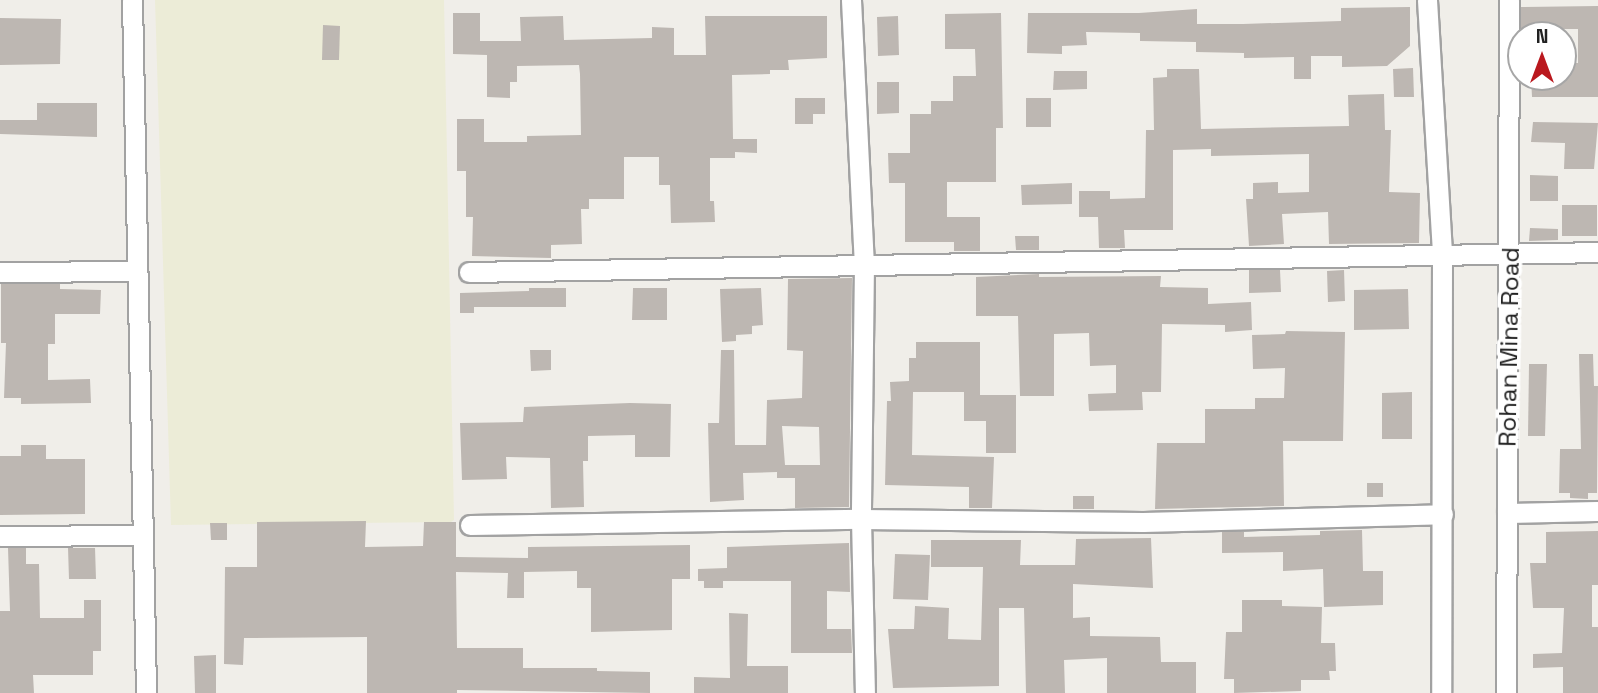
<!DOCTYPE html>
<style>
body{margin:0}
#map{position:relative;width:1598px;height:693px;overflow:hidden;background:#f0eee9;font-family:"Space Grotesk",sans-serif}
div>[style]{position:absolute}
.farmland>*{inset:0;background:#ececd7}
.building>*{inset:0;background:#bdb7b2}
.roads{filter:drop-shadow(2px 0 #a2a2a2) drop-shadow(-2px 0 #a2a2a2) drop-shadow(0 2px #a2a2a2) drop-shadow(0 -2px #a2a2a2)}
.minor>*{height:19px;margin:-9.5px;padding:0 9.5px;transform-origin:9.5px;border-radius:9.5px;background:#fff}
span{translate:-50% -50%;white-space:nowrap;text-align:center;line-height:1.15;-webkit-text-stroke:7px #fff;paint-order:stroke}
.street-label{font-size:24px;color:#212121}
.north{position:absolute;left:1507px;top:21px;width:70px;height:70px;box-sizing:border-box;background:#fff;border:2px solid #a6a6a6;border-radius:50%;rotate:0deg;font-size:19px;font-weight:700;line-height:28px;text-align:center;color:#212121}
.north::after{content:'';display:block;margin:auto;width:24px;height:32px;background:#ba181e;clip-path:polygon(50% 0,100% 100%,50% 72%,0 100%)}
</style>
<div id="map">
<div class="farmland">
<i style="clip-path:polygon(155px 0,444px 0,454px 520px,451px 522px,171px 525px)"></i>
</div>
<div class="building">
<i style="clip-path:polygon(1598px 6px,1598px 97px,1532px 97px,1531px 77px,1563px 77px,1563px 63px,1578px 63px,1578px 29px,1551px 29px,1551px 35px,1521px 35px,1521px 7px)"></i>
<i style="clip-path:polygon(1410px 7px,1410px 46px,1387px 66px,1342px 67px,1342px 56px,1311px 56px,1311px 79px,1294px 79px,1294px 57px,1244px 58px,1244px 53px,1196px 52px,1196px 42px,1140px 41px,1140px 33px,1086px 32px,1087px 45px,1062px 46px,1062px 54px,1027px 53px,1028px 13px,1139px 13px,1197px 9px,1197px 24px,1243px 24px,1341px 21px,1341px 8px)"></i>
<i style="clip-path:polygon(453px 13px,480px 13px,480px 41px,521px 41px,520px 17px,563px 16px,564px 40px,652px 38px,652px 27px,674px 28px,674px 55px,706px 55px,705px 16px,827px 16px,827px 58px,788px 60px,789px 70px,770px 70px,770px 74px,732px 75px,733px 139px,757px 139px,757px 153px,735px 152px,735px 158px,710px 158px,710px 201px,714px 201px,715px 222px,671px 223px,670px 185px,659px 185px,659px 157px,624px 157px,624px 199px,589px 199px,589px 209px,581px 209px,582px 244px,551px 245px,551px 258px,472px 256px,473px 217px,466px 217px,466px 171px,457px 171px,457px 119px,484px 119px,484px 142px,527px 142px,527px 136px,581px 135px,580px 74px,579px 65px,517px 66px,517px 82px,510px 82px,510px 98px,487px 97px,487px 55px,453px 54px)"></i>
<i style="clip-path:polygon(1001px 13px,1003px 128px,996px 128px,996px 182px,947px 182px,947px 217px,980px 217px,980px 251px,954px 251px,954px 242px,905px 242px,905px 183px,889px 183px,888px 153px,910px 153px,910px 114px,931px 114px,931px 101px,953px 101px,953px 76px,976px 76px,975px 49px,945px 49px,945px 14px)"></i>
<i style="clip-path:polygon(898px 16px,899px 55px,878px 56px,877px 17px)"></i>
<i style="clip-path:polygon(0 18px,61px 19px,60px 64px,0 65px)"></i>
<i style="clip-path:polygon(323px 25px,340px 26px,339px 60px,322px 60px)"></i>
<i style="clip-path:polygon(1413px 68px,1414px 97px,1394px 97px,1393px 69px)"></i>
<i style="clip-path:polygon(1167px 69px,1199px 69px,1201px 129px,1349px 126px,1348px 95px,1384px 94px,1385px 130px,1391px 130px,1389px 192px,1420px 193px,1419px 243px,1329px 244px,1328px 212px,1282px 214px,1284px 244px,1249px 246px,1246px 199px,1253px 199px,1253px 183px,1278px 182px,1278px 193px,1309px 192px,1309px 154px,1211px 156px,1211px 149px,1173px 150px,1173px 230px,1124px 230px,1125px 248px,1099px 248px,1098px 217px,1079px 217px,1079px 191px,1110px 191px,1110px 199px,1145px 198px,1146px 130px,1154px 130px,1153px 78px,1167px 77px)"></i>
<i style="clip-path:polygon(1054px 71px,1087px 71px,1087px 89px,1053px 90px)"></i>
<i style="clip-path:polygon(877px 82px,899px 82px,899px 113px,877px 114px)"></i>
<i style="clip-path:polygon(795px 98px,825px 98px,825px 114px,813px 114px,813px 124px,795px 124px)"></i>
<i style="clip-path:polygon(1026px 98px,1051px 98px,1051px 127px,1026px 127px)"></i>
<i style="clip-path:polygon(37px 103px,97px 103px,97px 137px,0 134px,0 120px,37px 120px)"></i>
<i style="clip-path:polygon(1533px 122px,1598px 123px,1594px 169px,1564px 169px,1565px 143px,1531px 142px)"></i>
<i style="clip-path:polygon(1530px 175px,1558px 176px,1558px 201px,1530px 201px)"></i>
<i style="clip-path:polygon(1072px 183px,1072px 204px,1022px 205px,1021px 185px)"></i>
<i style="clip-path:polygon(1562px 205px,1597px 205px,1597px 236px,1562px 236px)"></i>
<i style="clip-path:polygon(1530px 228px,1558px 229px,1558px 240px,1529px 241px)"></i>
<i style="clip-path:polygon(1015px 236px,1039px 236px,1039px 250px,1016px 250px)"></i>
<i style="clip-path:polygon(1249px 270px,1280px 270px,1281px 292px,1249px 293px)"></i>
<i style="clip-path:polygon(1344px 270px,1345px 301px,1328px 302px,1327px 271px)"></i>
<i style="clip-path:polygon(1039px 274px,1039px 277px,1161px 276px,1160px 287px,1208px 288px,1208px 304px,1251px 302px,1252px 330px,1225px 332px,1225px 325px,1162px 324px,1161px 392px,1142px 392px,1143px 410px,1089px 411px,1088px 394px,1116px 393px,1116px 365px,1090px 366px,1089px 333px,1054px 334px,1054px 396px,1020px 396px,1018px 316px,976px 316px,976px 277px)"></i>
<i style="clip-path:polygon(evenodd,852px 278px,849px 507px,795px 508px,795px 478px,777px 478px,777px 472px,743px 473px,744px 500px,710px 502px,708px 423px,719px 423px,721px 350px,734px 350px,735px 445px,766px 445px,767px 400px,802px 398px,803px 351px,787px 350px,788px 279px,852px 278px,782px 426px,819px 427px,820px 465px,785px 465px,782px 426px)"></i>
<i style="clip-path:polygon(1px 284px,60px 284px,60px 289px,101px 290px,100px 314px,55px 314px,55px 344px,48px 344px,48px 380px,90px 379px,91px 403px,21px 404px,21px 398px,4px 398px,6px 343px,1px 343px)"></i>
<i style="clip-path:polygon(529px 288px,566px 288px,566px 307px,474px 307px,474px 313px,460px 313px,460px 293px,529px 291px)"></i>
<i style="clip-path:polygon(633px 288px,667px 288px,667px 320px,632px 320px)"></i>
<i style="clip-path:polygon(761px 288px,763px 325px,752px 326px,752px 334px,736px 335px,736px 341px,722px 342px,720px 289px)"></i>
<i style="clip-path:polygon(1408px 289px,1409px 329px,1354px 330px,1354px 290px)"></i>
<i style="clip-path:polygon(1286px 331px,1345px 332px,1343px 441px,1283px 441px,1284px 506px,1155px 509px,1157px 443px,1205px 443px,1205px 409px,1255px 409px,1255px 398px,1284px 398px,1285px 368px,1253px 369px,1252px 335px,1285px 334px)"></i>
<i style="clip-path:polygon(916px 342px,980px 342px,980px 395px,1016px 395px,1016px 453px,986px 453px,986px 421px,964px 421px,964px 392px,913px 392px,912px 455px,994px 457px,992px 508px,969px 508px,969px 487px,885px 485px,887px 401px,891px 401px,890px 382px,909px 381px,909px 358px,916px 358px)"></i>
<i style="clip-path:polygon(530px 350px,551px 350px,551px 370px,531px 371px)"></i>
<i style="clip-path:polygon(1579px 354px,1593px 354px,1594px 386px,1598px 386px,1597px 493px,1588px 493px,1588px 499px,1570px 498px,1570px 493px,1559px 493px,1560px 449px,1581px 449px)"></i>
<i style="clip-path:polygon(1529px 364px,1547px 364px,1545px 436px,1528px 436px)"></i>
<i style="clip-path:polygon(1412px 392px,1412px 439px,1382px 439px,1382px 393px)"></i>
<i style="clip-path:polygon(630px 403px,671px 404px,670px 457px,635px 457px,635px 435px,588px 436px,588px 461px,583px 461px,584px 507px,551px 508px,550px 458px,506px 457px,507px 479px,462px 480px,460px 423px,523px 422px,524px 407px)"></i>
<i style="clip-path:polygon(21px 445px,46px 445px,46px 459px,85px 459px,85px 514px,0 515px,0 456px,21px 456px)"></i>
<i style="clip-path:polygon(1367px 483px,1383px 483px,1383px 497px,1367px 497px)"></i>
<i style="clip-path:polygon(1073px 496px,1094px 496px,1094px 509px,1073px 509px)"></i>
<i style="clip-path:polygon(366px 521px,365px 547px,423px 546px,424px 522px,456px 522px,456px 557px,528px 558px,528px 547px,690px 545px,690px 579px,672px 579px,672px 630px,591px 632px,591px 588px,577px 588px,577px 571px,524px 572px,524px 598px,507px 598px,508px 573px,456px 572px,457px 648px,523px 648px,523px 668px,597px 668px,597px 671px,650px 672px,650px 693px,457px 690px,457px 693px,367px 693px,367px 637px,244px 638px,243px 665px,224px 664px,225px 567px,257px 567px,257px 522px)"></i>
<i style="clip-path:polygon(210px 523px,227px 523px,227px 540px,211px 540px)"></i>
<i style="clip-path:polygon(1362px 530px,1363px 571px,1383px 571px,1383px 605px,1324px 607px,1323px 569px,1283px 571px,1283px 552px,1222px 553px,1222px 532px,1244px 532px,1244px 537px,1320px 535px,1320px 531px)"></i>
<i style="clip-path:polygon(1598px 531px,1598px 585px,1592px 585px,1592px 627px,1598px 627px,1598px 693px,1563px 693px,1563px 667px,1533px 668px,1533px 654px,1562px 653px,1564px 608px,1533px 608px,1530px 563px,1546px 563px,1546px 532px)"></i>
<i style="clip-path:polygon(1151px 538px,1153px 588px,1073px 584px,1073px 618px,1090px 617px,1090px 636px,1160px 637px,1161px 662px,1196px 662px,1196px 693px,1107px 693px,1107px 658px,1064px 660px,1065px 693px,1026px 693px,1024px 608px,999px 608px,999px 686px,893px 688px,888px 629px,914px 629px,915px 606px,949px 608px,948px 639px,981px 640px,983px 567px,931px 567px,931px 540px,1021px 540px,1020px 565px,1075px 565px,1076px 539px)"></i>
<i style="clip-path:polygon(849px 543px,850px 592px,827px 591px,827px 629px,851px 629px,852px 653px,791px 653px,791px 581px,723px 581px,723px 588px,704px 588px,704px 581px,698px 581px,698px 569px,727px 568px,727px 547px)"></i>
<i style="clip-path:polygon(8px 548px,26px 548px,26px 564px,39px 564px,40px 618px,84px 618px,84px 600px,101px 600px,101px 651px,93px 651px,93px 675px,33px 675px,34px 693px,0 693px,0 611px,10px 611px)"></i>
<i style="clip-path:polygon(68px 548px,95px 548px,96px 579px,69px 579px)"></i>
<i style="clip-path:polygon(895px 554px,930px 555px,928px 600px,893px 599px)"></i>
<i style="clip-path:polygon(1242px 600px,1282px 600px,1282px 606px,1322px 607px,1321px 643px,1335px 643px,1336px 671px,1329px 671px,1330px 680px,1301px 680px,1301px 691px,1234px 693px,1234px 679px,1224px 679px,1226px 632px,1242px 632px)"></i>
<i style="clip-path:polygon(729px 613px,748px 614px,747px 666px,788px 666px,788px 693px,694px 693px,694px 677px,730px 678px)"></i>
<i style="clip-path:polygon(216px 655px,216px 693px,195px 693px,194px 656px)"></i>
</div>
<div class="roads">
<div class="minor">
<i style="left:132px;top:0;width:693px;rotate:88.84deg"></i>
<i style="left:851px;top:0;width:263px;rotate:87.2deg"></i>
<i style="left:864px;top:263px;width:256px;rotate:90.7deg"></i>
<i style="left:861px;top:519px;width:174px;rotate:88.7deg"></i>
<i style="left:1427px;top:0;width:255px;rotate:86.6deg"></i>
<i style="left:1442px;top:255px;width:438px;rotate:90.1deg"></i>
<i style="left:0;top:272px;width:137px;rotate:-0.4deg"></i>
<i style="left:469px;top:272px;width:1129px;rotate:-1.01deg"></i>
<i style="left:1507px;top:513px;width:91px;rotate:-1.3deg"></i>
<i style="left:470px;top:525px;width:391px;rotate:-0.9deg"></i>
<i style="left:861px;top:519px;width:282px;rotate:0.6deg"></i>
<i style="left:1143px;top:522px;width:300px;rotate:-1.5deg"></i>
<i style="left:0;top:536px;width:143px;rotate:-0.4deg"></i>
<i style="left:1506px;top:693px;width:693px;rotate:-89.75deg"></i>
</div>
</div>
<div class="street-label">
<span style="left:1509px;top:347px;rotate:-89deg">Rohan Mina Road</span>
</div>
<div class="north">N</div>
</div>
